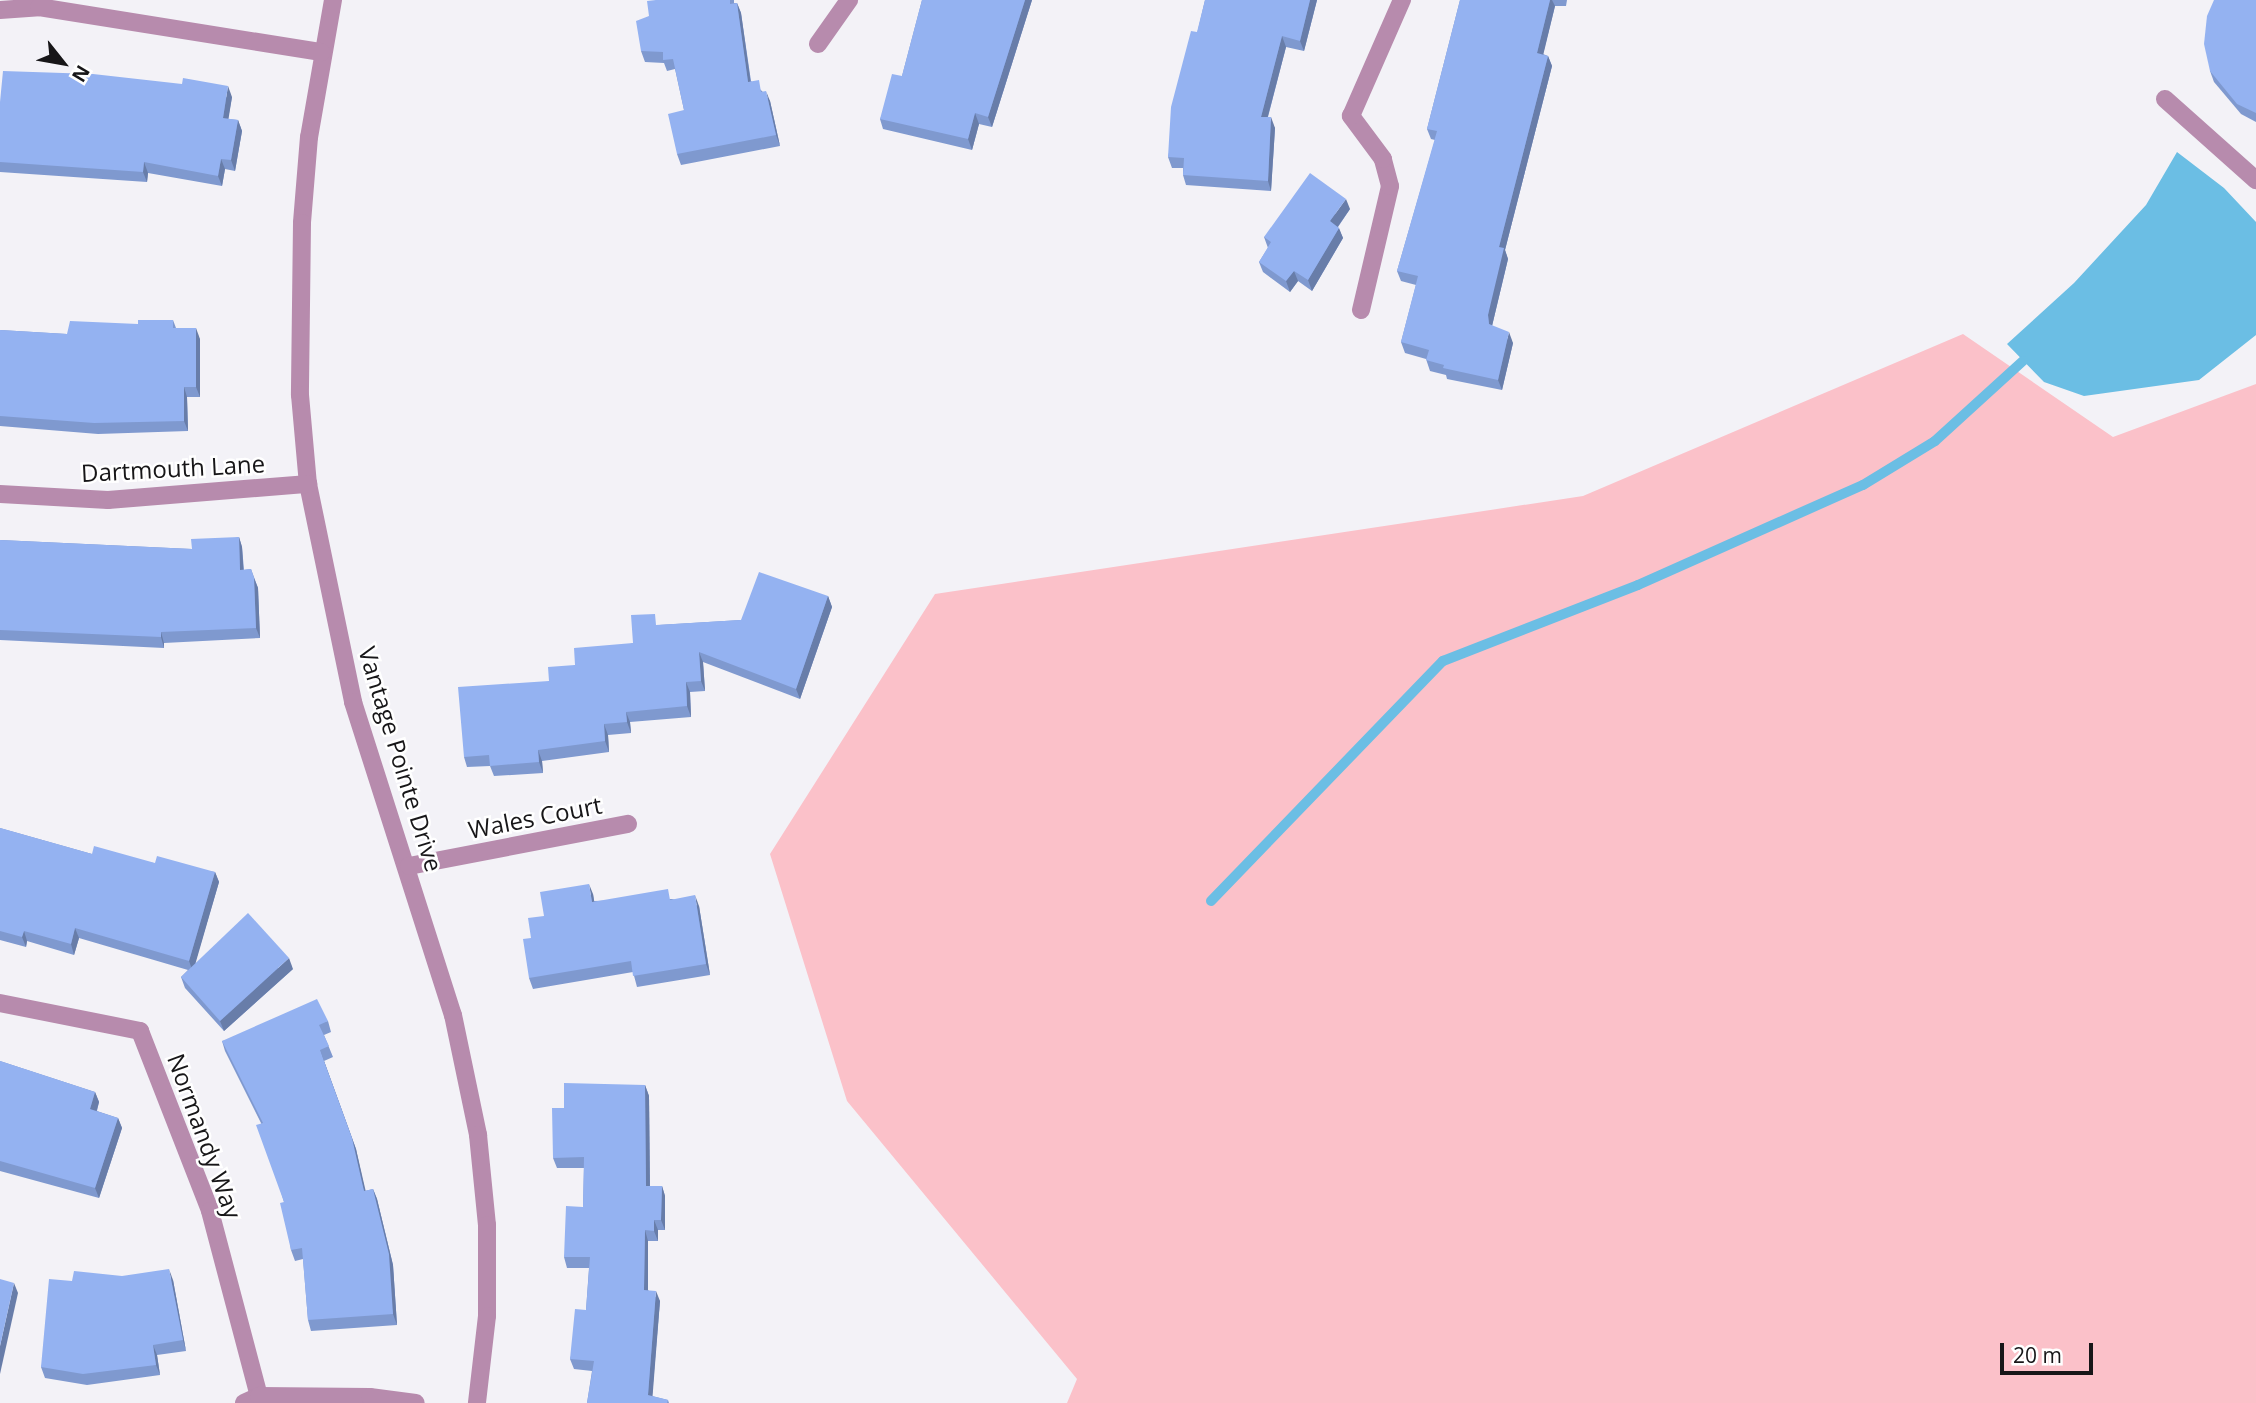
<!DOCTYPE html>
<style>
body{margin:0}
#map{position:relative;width:2256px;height:1403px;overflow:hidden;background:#f3f2f7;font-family:"Open Sans",sans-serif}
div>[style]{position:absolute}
.green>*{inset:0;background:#fbc1c9}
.water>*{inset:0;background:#6bbee4}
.stream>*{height:10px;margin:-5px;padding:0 5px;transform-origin:5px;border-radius:5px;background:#6bbee4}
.minor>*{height:18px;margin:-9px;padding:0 9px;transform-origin:9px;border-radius:9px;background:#b78bad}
.wall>*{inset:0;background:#7f99cf}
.shaded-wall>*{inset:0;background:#687da9}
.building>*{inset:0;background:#94b2f1}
span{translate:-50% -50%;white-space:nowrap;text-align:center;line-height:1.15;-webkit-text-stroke:5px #fff;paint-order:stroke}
.street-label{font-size:24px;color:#171618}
.north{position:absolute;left:28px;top:28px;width:70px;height:70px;-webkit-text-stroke:5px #fff;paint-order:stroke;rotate:121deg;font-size:19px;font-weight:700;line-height:28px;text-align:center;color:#171618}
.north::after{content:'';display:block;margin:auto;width:24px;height:32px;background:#171618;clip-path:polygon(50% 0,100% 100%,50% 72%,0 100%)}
.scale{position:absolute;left:2000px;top:1343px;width:93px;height:32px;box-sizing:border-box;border:4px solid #171618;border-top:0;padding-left:9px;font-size:21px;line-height:24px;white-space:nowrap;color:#171618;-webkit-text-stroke:5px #fff;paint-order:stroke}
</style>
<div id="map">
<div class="green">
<i style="clip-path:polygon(1963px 334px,2113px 437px,2256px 384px,2256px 1403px,1067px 1403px,1077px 1379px,847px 1101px,770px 854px,935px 594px,1583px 496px)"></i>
</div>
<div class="water">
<i style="clip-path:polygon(2177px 152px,2224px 188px,2256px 222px,2256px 335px,2199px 380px,2084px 396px,2044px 382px,2007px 344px,2074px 283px,2146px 205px)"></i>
</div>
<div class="stream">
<i style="left:1211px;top:901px;width:334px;rotate:-46deg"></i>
<i style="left:1443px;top:661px;width:209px;rotate:-21.3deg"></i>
<i style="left:1638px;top:585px;width:246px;rotate:-24deg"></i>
<i style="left:1863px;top:485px;width:84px;rotate:-31.4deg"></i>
<i style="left:1935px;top:441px;width:119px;rotate:-42.3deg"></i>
</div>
<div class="minor">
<i style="left:333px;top:0;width:139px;rotate:99.9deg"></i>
<i style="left:309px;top:137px;width:86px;rotate:94.7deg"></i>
<i style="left:302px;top:223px;width:172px;rotate:90.7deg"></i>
<i style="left:300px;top:395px;width:89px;rotate:84.9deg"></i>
<i style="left:308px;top:484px;width:223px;rotate:78.3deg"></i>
<i style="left:353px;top:702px;width:329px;rotate:72.3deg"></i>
<i style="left:453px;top:1015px;width:123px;rotate:78.2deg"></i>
<i style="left:478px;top:1135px;width:90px;rotate:84.3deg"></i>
<i style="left:487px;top:1225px;width:91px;rotate:90deg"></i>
<i style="left:487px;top:1316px;width:88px;rotate:96.6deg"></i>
<i style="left:0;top:10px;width:39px;rotate:-4deg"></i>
<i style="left:39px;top:7px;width:286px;rotate:9.1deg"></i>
<i style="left:818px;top:44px;width:54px;rotate:-54.8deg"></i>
<i style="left:2165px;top:99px;width:122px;rotate:41.7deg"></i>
<i style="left:1361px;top:310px;width:127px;rotate:-76.8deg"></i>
<i style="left:1390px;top:186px;width:28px;rotate:-105deg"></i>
<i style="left:1383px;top:159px;width:54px;rotate:-126.7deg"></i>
<i style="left:1351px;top:116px;width:127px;rotate:-66.3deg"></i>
<i style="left:0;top:494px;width:108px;rotate:3.2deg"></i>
<i style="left:108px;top:500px;width:201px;rotate:-4.6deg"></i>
<i style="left:409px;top:866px;width:223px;rotate:-10.9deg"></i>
<i style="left:0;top:1003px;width:143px;rotate:11.3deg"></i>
<i style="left:140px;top:1031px;width:193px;rotate:68.7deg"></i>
<i style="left:210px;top:1211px;width:191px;rotate:75.2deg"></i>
<i style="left:244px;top:1403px;width:17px;rotate:-25deg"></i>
<i style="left:259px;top:1396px;width:111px;rotate:0.5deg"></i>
<i style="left:370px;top:1397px;width:46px;rotate:7.4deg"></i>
</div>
<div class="wall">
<i style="clip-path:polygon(656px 0,734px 0,734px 3px,737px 3px,741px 13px,751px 81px,763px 92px,770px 101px,780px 146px,681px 165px,677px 154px,684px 110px,675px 69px,667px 71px,664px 63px,645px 62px,641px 51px,649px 16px)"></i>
<i style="clip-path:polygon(922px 0,1032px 0,992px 127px,979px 124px,972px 150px,883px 129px,880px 119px,902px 76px)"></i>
<i style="clip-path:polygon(1205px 0,1317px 0,1304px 51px,1286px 47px,1268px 117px,1275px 128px,1271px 191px,1186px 185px,1183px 175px,1183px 168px,1172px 168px,1168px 157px)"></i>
<i style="clip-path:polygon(1460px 0,1567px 0,1566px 6px,1555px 6px,1543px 54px,1548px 56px,1552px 66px,1505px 250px,1508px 259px,1492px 326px,1513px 343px,1502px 390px,1447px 379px,1446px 375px,1430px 371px,1426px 359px,1405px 353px,1401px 342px,1416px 285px,1401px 281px,1397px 271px,1435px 140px,1431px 139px,1427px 129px)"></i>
<i style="clip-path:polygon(2256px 0,2256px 122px,2241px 114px,2214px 82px,2210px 71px)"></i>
<i style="clip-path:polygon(232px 97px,228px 119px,238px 120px,242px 131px,235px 171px,225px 169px,222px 186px,148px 173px,147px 182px,0 172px,0 102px)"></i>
<i style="clip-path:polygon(1350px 209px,1338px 227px,1343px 238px,1312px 291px,1298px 281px,1290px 292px,1263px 272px,1259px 262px,1268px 248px,1264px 237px)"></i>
<i style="clip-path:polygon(173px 320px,176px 328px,200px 339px,200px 397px,187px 397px,188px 431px,98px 434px,0 426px,0 330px,67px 334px)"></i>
<i style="clip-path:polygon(239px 537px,242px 547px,244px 570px,251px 569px,258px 588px,260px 638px,164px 643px,164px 648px,0 640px,0 540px,192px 549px)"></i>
<i style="clip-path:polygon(828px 596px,832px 607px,800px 699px,703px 662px,705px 691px,690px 692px,691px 717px,630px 722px,631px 733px,608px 735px,609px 752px,542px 761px,543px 773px,494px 776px,490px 766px,467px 767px,464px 757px,549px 681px,575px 665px,633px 643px,659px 625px,741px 620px)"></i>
<i style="clip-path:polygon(0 828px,92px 854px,215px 872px,219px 882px,195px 963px,293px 969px,224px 1031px,185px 988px,181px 977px,188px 970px,79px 938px,74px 955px,27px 941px,26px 947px,0 940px)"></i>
<i style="clip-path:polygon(593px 894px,594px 901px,672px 899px,699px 906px,710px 975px,637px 987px,633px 972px,533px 989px,529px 978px,544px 916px)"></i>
<i style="clip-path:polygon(328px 1021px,331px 1032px,324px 1035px,333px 1057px,324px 1061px,356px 1149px,365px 1191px,373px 1189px,377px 1199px,393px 1265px,397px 1325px,311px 1331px,308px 1320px,303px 1259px,295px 1261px,291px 1250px,284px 1202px,261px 1123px,225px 1051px,222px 1041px)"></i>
<i style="clip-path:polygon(0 1061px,95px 1092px,99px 1102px,97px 1111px,118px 1118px,122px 1128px,99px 1198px,0 1171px)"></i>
<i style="clip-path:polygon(645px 1085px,649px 1096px,650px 1186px,662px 1186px,665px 1196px,665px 1230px,658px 1230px,658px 1241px,648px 1241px,648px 1290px,660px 1301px,652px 1396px,668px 1400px,669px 1403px,587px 1403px,592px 1371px,574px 1369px,570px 1359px,586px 1310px,589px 1268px,567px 1268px,564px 1257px,583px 1207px,584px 1168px,557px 1168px,553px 1158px,564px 1108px)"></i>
<i style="clip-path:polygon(173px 1280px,186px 1351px,157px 1355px,160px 1375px,87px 1385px,45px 1378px,41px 1367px,72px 1281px)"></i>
</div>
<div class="shaded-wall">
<i style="clip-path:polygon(1025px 0,1032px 0,992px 127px,988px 117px)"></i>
<i style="clip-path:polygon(1310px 0,1317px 0,1304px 51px,1300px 41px)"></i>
<i style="clip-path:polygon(1550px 0,1552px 0,1555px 6px,1541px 64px,1537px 53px)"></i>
<i style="clip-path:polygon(737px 3px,741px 13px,752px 92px,748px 82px)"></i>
<i style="clip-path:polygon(1282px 36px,1286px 47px,1265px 127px,1261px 117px)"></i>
<i style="clip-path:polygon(1548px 56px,1552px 66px,1505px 250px,1508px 259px,1492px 326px,1489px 324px,1488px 315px,1499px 247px)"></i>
<i style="clip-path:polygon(228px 86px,232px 97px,227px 128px,223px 118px)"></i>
<i style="clip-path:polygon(766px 91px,770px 101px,780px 146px,776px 135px)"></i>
<i style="clip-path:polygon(975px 113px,979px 124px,972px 150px,968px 139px)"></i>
<i style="clip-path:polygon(1271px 117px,1275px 128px,1271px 191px,1268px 181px)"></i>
<i style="clip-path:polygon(238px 120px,242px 131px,235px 171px,231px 160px)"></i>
<i style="clip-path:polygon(221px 159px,225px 169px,222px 186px,218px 176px)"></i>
<i style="clip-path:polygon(144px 162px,148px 173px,147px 182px,143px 172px)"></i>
<i style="clip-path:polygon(1346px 199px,1350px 209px,1334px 232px,1330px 221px)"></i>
<i style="clip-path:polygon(1339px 228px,1343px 238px,1312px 291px,1308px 280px)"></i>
<i style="clip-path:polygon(1294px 271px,1298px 281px,1290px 292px,1286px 281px)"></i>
<i style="clip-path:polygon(196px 328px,200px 339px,200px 397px,196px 387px)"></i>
<i style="clip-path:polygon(1509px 332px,1513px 343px,1502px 390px,1498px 380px)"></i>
<i style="clip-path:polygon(184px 387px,187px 397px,188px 431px,184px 421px)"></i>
<i style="clip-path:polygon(239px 537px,242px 547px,244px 580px,240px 570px)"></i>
<i style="clip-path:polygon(254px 578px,258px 588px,260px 638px,256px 628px)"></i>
<i style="clip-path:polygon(828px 596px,832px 607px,800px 699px,796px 689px)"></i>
<i style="clip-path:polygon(161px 632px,164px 643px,164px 648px,161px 637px)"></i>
<i style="clip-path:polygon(699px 652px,703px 662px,705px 691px,701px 681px)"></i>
<i style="clip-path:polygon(686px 682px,690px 692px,691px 717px,687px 706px)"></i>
<i style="clip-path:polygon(626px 712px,630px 722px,631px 733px,627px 722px)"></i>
<i style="clip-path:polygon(604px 724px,608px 735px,609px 752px,605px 741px)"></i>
<i style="clip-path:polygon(538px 750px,542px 761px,543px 773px,539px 762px)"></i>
<i style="clip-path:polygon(215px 872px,219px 882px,193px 972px,189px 961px)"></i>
<i style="clip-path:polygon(589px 884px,593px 894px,596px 912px,592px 902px)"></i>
<i style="clip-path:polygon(695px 895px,699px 906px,710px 975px,706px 964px)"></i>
<i style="clip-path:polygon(75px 928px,79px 938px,74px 955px,71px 944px)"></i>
<i style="clip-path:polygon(24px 931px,27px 941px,26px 947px,22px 937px)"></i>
<i style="clip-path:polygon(289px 958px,293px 969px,224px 1031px,220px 1021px)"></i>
<i style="clip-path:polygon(320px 1050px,356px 1149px,368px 1201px,364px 1191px)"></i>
<i style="clip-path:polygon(645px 1085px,649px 1096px,650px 1196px,646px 1186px)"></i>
<i style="clip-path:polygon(95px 1092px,99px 1102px,94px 1120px,90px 1109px)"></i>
<i style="clip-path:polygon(118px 1118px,122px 1128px,99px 1198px,95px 1188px)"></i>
<i style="clip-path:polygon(662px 1186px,665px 1196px,665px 1230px,661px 1220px)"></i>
<i style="clip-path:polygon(373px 1189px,377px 1199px,393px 1265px,397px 1325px,393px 1314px)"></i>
<i style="clip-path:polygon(654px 1220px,658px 1230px,658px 1241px,654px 1231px)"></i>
<i style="clip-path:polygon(645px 1230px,648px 1241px,648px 1300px,644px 1290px)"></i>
<i style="clip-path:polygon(169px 1269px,173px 1280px,186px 1351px,183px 1340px)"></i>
<i style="clip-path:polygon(14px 1283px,18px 1293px,0 1374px,0 1346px)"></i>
<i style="clip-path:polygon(656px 1291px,660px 1301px,652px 1403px,648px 1395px)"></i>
<i style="clip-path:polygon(153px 1345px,157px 1355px,160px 1375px,156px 1365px)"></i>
</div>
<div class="building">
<i style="clip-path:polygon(656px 0,730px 0,730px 4px,737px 3px,748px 82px,759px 80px,761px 92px,766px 91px,776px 135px,677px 154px,668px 114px,684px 110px,673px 59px,663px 60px,663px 52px,641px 51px,636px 21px,649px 16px,647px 1px)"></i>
<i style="clip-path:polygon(922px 0,1025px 0,988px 117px,975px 113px,968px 139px,880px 119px,892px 74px,902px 76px)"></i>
<i style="clip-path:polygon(1205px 0,1310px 0,1300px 41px,1282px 36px,1261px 117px,1271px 117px,1268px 181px,1183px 175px,1184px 158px,1168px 157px,1171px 107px,1191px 31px,1197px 32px)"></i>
<i style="clip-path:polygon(1460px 0,1550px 0,1537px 53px,1548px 56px,1499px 247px,1504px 248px,1488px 315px,1489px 324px,1509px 332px,1498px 380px,1443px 368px,1444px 365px,1426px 360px,1429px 350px,1401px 342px,1418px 276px,1397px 271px,1437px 131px,1427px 129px)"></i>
<i style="clip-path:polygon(2214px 0,2256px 0,2256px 113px,2237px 104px,2210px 71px,2204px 44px,2207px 16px)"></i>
<i style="clip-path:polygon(3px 71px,93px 74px,182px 84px,183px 78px,228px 86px,223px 118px,238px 120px,231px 160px,221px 159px,218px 176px,144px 162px,143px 172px,0 162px,0 102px)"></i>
<i style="clip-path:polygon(1310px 173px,1346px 199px,1330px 221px,1339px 228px,1308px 280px,1294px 271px,1286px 281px,1259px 262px,1271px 242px,1264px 237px)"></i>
<i style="clip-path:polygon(138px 320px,173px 320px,173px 328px,196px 328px,196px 387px,184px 387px,184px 421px,94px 423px,0 416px,0 330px,67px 334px,70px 321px,138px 324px)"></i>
<i style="clip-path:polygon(239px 537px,240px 570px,251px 569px,254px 578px,256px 628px,161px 632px,161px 637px,0 630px,0 540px,192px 549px,191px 539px)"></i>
<i style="clip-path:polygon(759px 572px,828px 596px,796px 689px,699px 652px,701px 681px,686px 682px,687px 706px,626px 712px,627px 722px,604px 724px,605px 741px,538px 750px,539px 762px,490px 766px,489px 755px,464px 757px,458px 687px,549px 681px,548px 667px,575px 665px,574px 648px,633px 643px,631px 615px,655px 614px,656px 625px,741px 620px)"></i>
<i style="clip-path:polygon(0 828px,92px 854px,94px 846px,155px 863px,157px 856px,215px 872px,189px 961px,75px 928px,71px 944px,24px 931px,22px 937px,0 931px)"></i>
<i style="clip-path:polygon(589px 884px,592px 902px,668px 889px,670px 900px,695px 895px,706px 964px,633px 976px,631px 961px,529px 978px,523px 939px,531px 938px,528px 918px,544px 916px,540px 892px)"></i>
<i style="clip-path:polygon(248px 913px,289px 958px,220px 1021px,181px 977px)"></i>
<i style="clip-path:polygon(317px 999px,328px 1021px,319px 1025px,329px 1046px,320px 1050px,352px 1138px,364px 1191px,373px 1189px,389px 1254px,393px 1314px,308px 1320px,302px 1248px,291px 1250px,280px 1203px,284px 1202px,256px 1125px,263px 1123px,222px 1041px)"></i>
<i style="clip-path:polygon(0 1061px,95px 1092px,90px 1109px,118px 1118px,95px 1188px,0 1161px)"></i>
<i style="clip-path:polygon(564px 1083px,645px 1085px,646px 1186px,662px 1186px,661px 1220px,654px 1220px,654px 1231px,645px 1230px,644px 1290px,656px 1291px,648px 1395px,668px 1400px,667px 1403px,587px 1403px,594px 1361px,570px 1359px,575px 1309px,586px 1310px,590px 1257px,564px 1257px,566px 1206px,583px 1207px,584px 1157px,553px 1158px,552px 1108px,564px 1108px)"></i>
<i style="clip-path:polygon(169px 1269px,183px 1340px,153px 1345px,156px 1365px,83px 1374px,41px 1367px,49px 1279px,72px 1281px,74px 1271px,122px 1276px)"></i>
<i style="clip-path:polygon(0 1279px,14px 1283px,0 1346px)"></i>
</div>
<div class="street-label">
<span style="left:173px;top:468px;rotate:-3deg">Dartmouth Lane</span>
<span style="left:401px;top:759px;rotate:73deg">Vantage Pointe Drive</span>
<span style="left:535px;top:817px;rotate:-11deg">Wales Court</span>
<span style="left:205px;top:1136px;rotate:70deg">Normandy Way</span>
</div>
<div class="north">N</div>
<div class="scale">20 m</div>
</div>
